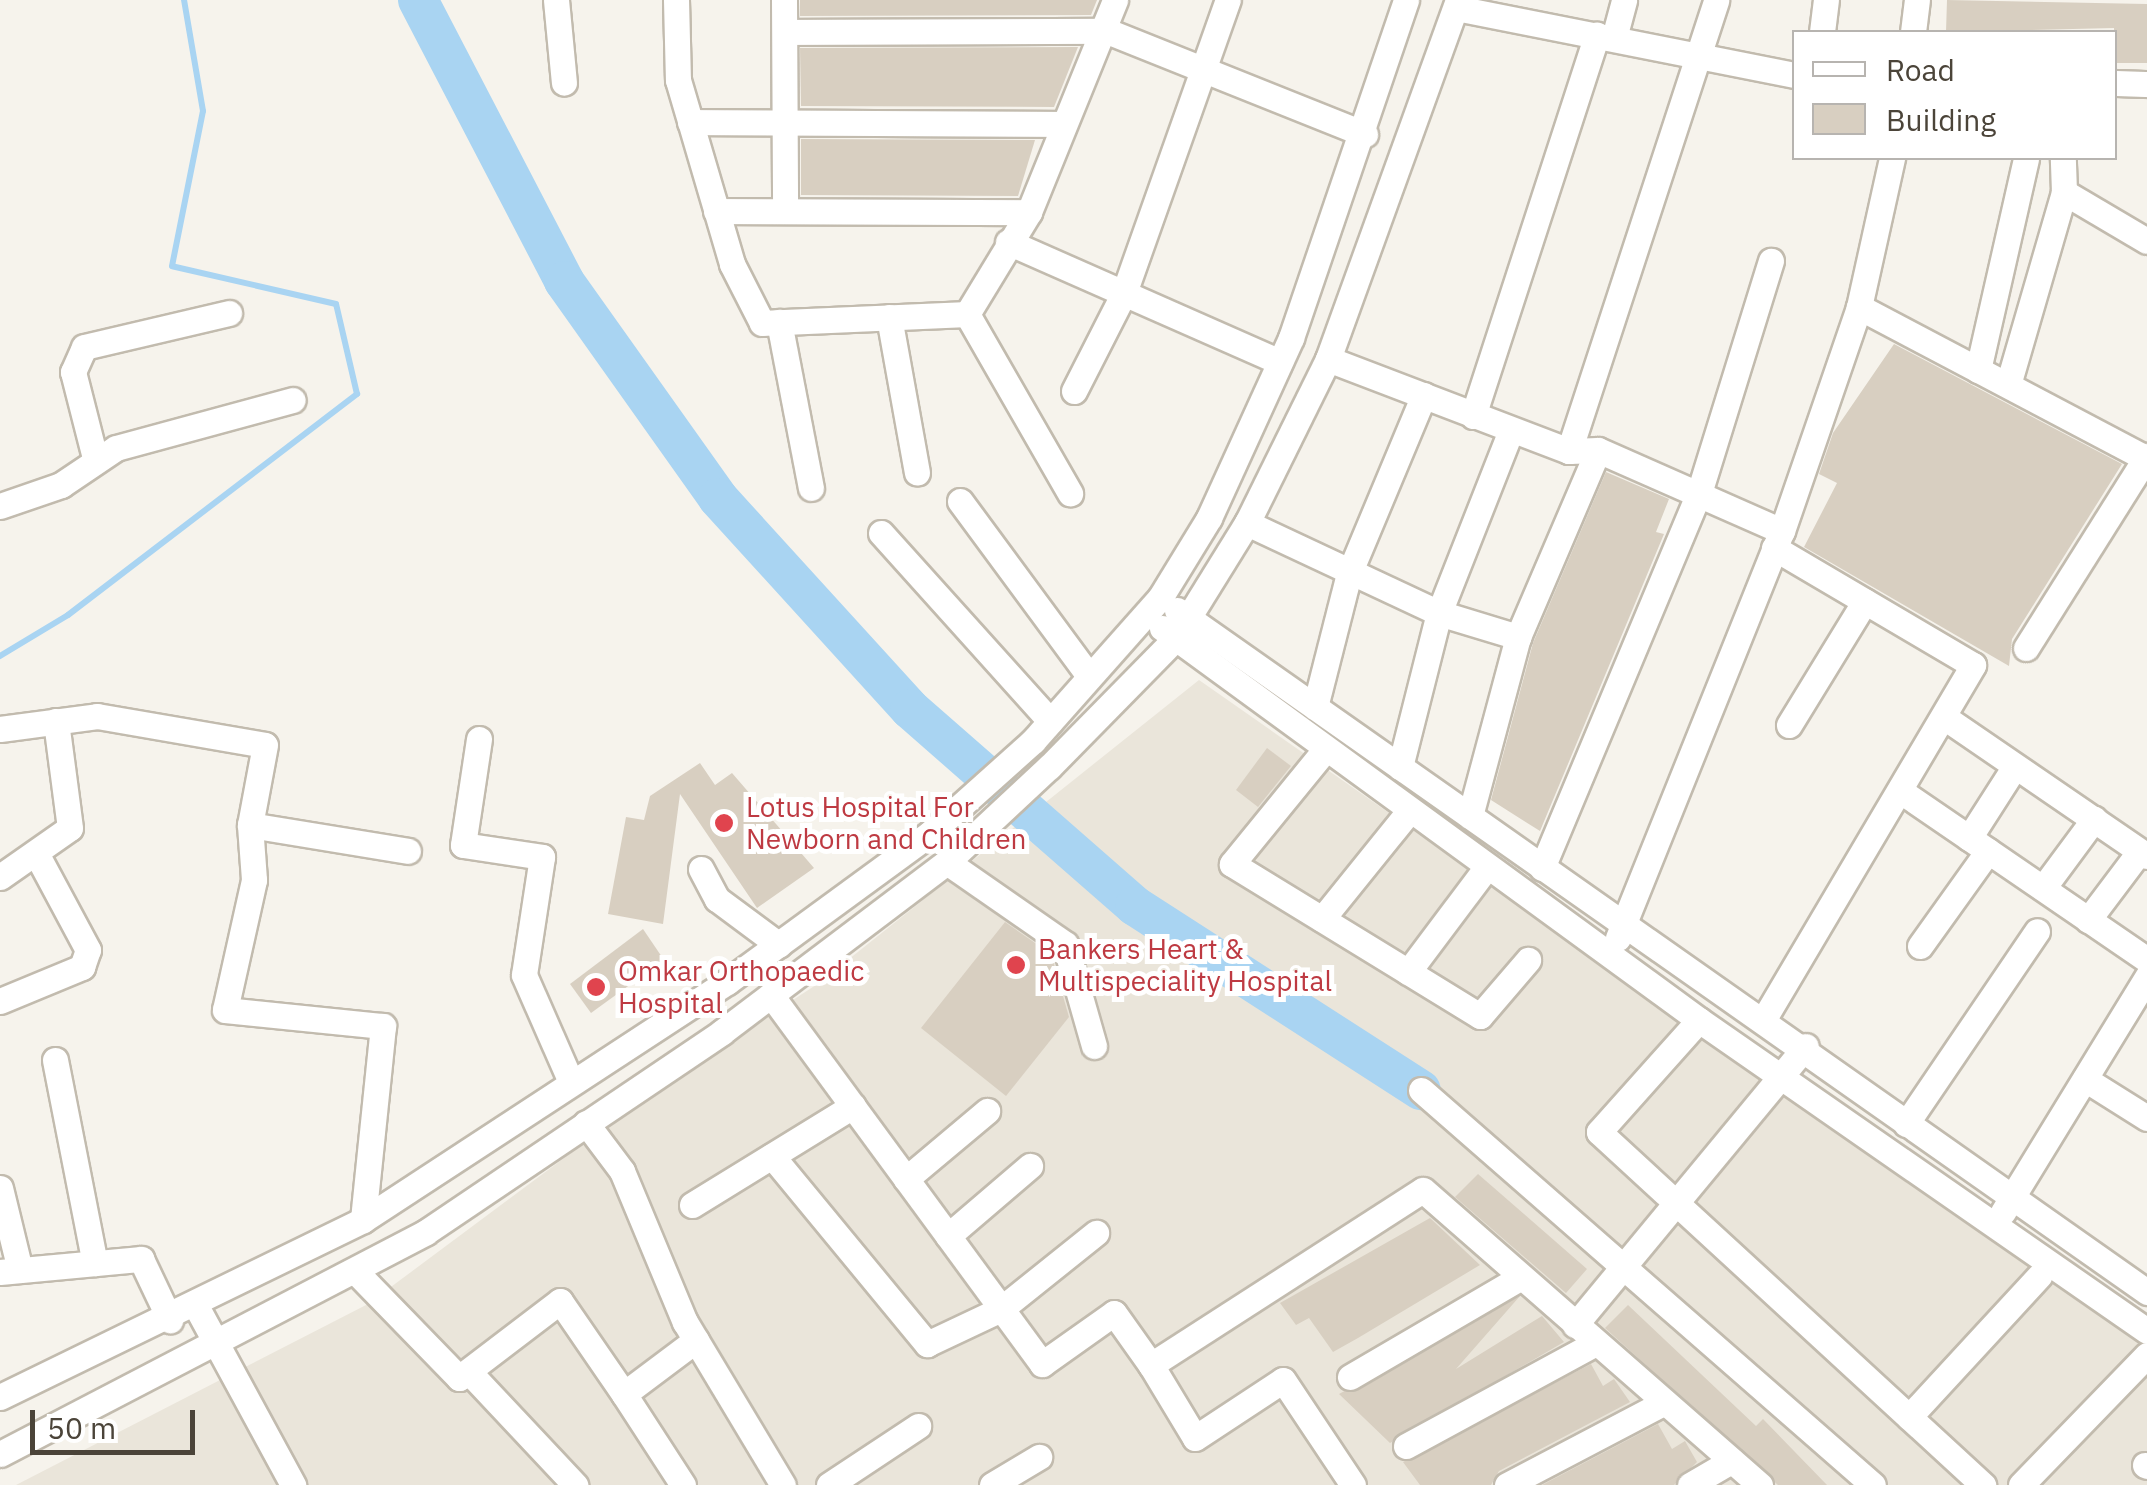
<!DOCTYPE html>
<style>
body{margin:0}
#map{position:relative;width:2147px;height:1485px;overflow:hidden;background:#f6f3ec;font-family:"IBM Plex Sans",sans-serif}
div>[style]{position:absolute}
.residential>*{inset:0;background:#eae5da}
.stream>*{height:6px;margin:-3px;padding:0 3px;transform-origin:3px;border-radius:3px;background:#a9d4f2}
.river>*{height:40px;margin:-20px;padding:0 20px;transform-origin:20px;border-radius:20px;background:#a9d4f2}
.building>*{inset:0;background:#d8cfc1}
.roads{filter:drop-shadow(2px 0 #c2bbae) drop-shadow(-2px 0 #c2bbae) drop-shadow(0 2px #c2bbae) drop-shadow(0 -2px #c2bbae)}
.minor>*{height:25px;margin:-12.5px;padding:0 12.5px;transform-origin:12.5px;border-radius:12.5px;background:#fff}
.dots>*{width:28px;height:28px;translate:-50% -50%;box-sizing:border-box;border:5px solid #fff;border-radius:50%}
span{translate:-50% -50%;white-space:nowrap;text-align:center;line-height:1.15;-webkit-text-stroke:10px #fff;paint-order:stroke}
.health-label{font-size:28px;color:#be3a42}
.left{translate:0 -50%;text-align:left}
.legend{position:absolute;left:1792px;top:30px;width:325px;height:130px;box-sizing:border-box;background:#fff;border:2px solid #b7b4b0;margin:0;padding:12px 18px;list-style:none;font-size:30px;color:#4b4439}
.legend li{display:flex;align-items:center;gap:20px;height:50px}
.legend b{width:50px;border:2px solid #b7b4b0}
.scale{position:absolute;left:30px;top:1410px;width:165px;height:45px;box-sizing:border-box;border:5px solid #4b4439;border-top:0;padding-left:12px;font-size:30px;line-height:35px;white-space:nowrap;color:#4b4439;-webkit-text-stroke:8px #fff;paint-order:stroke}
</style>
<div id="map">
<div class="residential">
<i style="clip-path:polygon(1199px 680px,2147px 1343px,2147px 1485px,16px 1485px,368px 1304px,661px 1086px,819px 983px)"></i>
</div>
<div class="stream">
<i style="left:0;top:656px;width:79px;rotate:-31.1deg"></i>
<i style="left:68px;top:615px;width:364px;rotate:-37.4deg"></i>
<i style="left:357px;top:394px;width:92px;rotate:-103.1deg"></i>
<i style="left:336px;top:304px;width:168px;rotate:-167deg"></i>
<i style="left:172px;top:266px;width:158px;rotate:-78.7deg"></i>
<i style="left:203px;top:111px;width:113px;rotate:-99.7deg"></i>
</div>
<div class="river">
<i style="left:418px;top:0;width:317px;rotate:62.5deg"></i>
<i style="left:564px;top:281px;width:266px;rotate:54.6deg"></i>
<i style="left:718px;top:498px;width:285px;rotate:47.7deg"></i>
<i style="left:910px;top:709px;width:299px;rotate:41.2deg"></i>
<i style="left:1135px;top:906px;width:340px;rotate:32.8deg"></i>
</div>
<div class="building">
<i style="clip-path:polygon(800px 0,1097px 0,1091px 15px,800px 16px)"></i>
<i style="clip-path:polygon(1947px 0,2147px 4px,2147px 63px,2114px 63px,2114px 28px,1946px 32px)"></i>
<i style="clip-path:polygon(1078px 47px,1054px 107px,801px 106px,800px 48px)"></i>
<i style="clip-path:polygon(801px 139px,1035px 140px,1018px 196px,801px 195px)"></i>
<i style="clip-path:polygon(1894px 344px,2122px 464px,2012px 639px,2009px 666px,1804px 547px,1837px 483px,1819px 474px,1833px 433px)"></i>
<i style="clip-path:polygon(1606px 472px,1669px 499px,1656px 532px,1664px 534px,1540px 831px,1491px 800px,1533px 643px)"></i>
<i style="clip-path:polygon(1267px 748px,1291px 766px,1258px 807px,1236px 790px)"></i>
<i style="clip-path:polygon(700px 763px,715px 785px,732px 773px,814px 868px,757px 908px,680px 794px,663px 924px,608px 914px,626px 817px,644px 820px,650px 796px)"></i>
<i style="clip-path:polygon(1005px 922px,1051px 954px,1069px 1017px,1006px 1096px,921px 1028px)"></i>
<i style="clip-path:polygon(643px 929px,664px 960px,591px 1013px,570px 984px)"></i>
<i style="clip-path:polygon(1478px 1174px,1587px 1269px,1566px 1293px,1455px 1197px)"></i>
<i style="clip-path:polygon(1430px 1218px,1480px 1265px,1358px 1338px,1333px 1352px,1309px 1318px,1296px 1325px,1280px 1303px)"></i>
<i style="clip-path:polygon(1520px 1296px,1456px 1369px,1542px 1316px,1564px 1342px,1390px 1443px,1339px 1394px)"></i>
<i style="clip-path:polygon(1628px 1305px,1756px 1426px,1763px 1419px,1827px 1485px,1778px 1485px,1605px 1328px)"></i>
<i style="clip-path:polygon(1591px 1364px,1603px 1386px,1614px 1379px,1630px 1402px,1499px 1471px,1491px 1485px,1420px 1485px,1403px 1462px)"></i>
<i style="clip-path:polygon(1658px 1424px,1672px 1449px,1685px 1441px,1697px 1462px,1674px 1485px,1542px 1485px)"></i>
</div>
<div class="roads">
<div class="minor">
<i style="left:556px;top:0;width:83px;rotate:84.5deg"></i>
<i style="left:676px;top:0;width:80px;rotate:88.6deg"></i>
<i style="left:678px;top:80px;width:192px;rotate:73.6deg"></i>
<i style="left:732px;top:264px;width:66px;rotate:63deg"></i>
<i style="left:762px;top:323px;width:205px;rotate:-2.5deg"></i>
<i style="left:967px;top:314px;width:119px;rotate:-58.7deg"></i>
<i style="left:1029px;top:212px;width:229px;rotate:-67.9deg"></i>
<i style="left:784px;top:0;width:209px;rotate:89.7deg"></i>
<i style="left:1456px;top:8px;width:345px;rotate:11.2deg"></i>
<i style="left:785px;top:32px;width:322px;rotate:-0.2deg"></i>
<i style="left:1107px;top:31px;width:278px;rotate:21.8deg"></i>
<i style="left:1822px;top:32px;width:32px;rotate:-83deg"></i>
<i style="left:1913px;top:32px;width:32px;rotate:-83deg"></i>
<i style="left:1614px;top:38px;width:39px;rotate:-75deg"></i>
<i style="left:2114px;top:83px;width:33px;rotate:2deg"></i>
<i style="left:690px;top:122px;width:370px;rotate:0.3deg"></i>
<i style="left:2064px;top:192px;width:96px;rotate:30.6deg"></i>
<i style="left:716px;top:211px;width:313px;rotate:0.2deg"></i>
<i style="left:1008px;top:242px;width:297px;rotate:23.8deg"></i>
<i style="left:1859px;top:307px;width:326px;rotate:27.8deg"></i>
<i style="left:967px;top:314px;width:207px;rotate:60.1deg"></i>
<i style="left:889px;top:317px;width:158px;rotate:79.8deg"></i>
<i style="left:779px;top:322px;width:169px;rotate:79.1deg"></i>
<i style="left:1328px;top:359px;width:258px;rotate:20.9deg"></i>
<i style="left:1569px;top:451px;width:29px;rotate:-2deg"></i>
<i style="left:1598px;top:450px;width:201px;rotate:23.8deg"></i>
<i style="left:1978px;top:370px;width:217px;rotate:-77.2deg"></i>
<i style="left:2008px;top:385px;width:201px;rotate:-73.8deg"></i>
<i style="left:2064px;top:192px;width:34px;rotate:-92deg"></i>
<i style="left:1074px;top:391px;width:110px;rotate:-63deg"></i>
<i style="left:1124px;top:293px;width:311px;rotate:-70.5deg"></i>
<i style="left:1473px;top:416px;width:401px;rotate:-72deg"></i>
<i style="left:1569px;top:451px;width:474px;rotate:-71.9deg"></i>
<i style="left:95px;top:458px;width:89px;rotate:-104.3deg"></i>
<i style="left:73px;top:372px;width:27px;rotate:-66deg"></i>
<i style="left:84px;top:347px;width:149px;rotate:-13.2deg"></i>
<i style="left:960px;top:501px;width:217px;rotate:53.6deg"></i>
<i style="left:0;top:506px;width:65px;rotate:-19deg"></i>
<i style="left:61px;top:485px;width:66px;rotate:-33.9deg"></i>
<i style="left:116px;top:448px;width:183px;rotate:-15.2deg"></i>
<i style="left:1247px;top:523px;width:212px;rotate:25.1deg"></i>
<i style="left:1439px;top:613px;width:83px;rotate:16.9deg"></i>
<i style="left:881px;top:533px;width:253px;rotate:48deg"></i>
<i style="left:1177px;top:610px;width:1186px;rotate:35.11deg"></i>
<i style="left:1162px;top:628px;width:665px;rotate:36.13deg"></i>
<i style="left:1699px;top:1020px;width:545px;rotate:34.77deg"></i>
<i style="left:2026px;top:648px;width:227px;rotate:-57.8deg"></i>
<i style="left:1315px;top:707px;width:137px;rotate:-75.7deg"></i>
<i style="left:1349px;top:574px;width:194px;rotate:-67.3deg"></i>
<i style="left:1944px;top:717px;width:246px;rotate:34.4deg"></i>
<i style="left:1789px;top:725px;width:145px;rotate:-58.5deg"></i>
<i style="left:0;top:729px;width:98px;rotate:-7.6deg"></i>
<i style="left:97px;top:716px;width:170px;rotate:9.8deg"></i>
<i style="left:265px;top:745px;width:81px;rotate:100.6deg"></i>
<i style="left:250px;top:825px;width:55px;rotate:85.8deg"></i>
<i style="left:254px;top:880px;width:133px;rotate:102.6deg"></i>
<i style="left:225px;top:1010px;width:159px;rotate:5.8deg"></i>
<i style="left:383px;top:1026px;width:195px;rotate:95.9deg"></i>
<i style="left:479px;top:739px;width:107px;rotate:98.6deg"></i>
<i style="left:463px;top:845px;width:80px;rotate:8.6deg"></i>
<i style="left:542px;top:857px;width:119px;rotate:98.7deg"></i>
<i style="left:524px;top:975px;width:117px;rotate:66.3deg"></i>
<i style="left:1324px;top:751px;width:146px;rotate:129.2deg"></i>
<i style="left:1232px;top:864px;width:291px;rotate:31.5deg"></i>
<i style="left:1480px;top:1016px;width:74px;rotate:-49.4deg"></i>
<i style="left:1400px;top:767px;width:159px;rotate:-75.8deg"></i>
<i style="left:1439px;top:613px;width:197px;rotate:-68.5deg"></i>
<i style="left:1902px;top:792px;width:297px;rotate:34.4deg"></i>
<i style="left:1470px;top:816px;width:185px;rotate:-75deg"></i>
<i style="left:1518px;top:637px;width:203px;rotate:-66.8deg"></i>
<i style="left:250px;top:825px;width:160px;rotate:9.3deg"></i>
<i style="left:1969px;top:838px;width:85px;rotate:-57.4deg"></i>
<i style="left:947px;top:862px;width:144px;rotate:34.8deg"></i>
<i style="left:1065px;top:944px;width:106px;rotate:74.1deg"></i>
<i style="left:1542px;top:868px;width:410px;rotate:-67.3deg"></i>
<i style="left:1700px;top:490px;width:240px;rotate:-72.8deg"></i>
<i style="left:701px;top:869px;width:34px;rotate:62deg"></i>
<i style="left:717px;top:899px;width:77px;rotate:36.6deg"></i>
<i style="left:0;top:877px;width:85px;rotate:-35deg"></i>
<i style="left:70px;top:828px;width:108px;rotate:-97.5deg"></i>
<i style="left:2043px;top:888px;width:86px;rotate:-53.5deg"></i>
<i style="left:1322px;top:919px;width:139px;rotate:-51.1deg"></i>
<i style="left:2088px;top:920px;width:86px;rotate:-53deg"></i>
<i style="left:1618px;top:938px;width:439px;rotate:-68.1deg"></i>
<i style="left:1782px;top:531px;width:237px;rotate:-71deg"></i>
<i style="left:1859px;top:307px;width:153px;rotate:-77.5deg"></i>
<i style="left:1920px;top:946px;width:117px;rotate:-54.4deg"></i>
<i style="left:1408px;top:972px;width:130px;rotate:-53.1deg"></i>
<i style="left:771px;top:995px;width:458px;rotate:53.7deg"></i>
<i style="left:1042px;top:1364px;width:88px;rotate:-35.3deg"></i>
<i style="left:1114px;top:1313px;width:64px;rotate:54.6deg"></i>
<i style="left:1151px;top:1365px;width:323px;rotate:-32.8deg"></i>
<i style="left:1423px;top:1190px;width:448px;rotate:41.2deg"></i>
<i style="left:0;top:1001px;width:89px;rotate:-22.5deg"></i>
<i style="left:82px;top:967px;width:18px;rotate:-71deg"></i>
<i style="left:88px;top:950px;width:108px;rotate:-118.2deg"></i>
<i style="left:1765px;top:1017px;width:409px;rotate:-59.4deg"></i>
<i style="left:1973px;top:665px;width:231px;rotate:-149.5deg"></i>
<i style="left:1699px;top:1020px;width:150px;rotate:131.8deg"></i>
<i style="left:1599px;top:1132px;width:522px;rotate:42.59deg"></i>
<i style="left:55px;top:1060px;width:207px;rotate:78.9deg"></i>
<i style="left:2085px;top:1079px;width:73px;rotate:32.2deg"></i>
<i style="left:1421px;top:1090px;width:600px;rotate:41.15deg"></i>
<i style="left:586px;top:1123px;width:60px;rotate:53.1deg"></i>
<i style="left:622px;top:1171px;width:164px;rotate:67.4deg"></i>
<i style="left:685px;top:1322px;width:190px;rotate:59deg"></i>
<i style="left:1906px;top:1124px;width:233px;rotate:-55.8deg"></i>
<i style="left:772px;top:1156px;width:244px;rotate:50.5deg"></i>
<i style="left:927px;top:1344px;width:82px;rotate:-25.3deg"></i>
<i style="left:1001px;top:1309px;width:122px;rotate:-38.7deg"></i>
<i style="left:906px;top:1179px;width:106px;rotate:-40deg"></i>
<i style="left:0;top:1188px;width:84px;rotate:76.3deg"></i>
<i style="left:692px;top:1205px;width:189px;rotate:-31.6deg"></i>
<i style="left:2003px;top:1212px;width:276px;rotate:-58.5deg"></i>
<i style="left:948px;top:1236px;width:108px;rotate:-40.5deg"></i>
<i style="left:0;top:1272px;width:142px;rotate:-5.3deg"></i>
<i style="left:141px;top:1259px;width:68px;rotate:64.6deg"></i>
<i style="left:356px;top:1272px;width:148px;rotate:45.8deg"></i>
<i style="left:459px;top:1378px;width:127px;rotate:-37.3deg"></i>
<i style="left:560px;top:1301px;width:113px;rotate:55.5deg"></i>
<i style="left:196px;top:1306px;width:204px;rotate:61.5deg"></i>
<i style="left:1575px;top:1325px;width:362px;rotate:-50.4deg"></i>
<i style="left:1151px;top:1365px;width:85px;rotate:58.9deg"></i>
<i style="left:1195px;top:1438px;width:105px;rotate:-33.4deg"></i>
<i style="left:1283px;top:1380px;width:126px;rotate:56.3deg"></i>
<i style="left:470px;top:1373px;width:154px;rotate:46.8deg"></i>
<i style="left:1350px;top:1377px;width:198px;rotate:-30.3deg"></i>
<i style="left:0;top:1397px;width:404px;rotate:-26deg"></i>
<i style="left:363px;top:1220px;width:435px;rotate:-33.2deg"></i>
<i style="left:727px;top:982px;width:249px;rotate:-36.2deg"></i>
<i style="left:928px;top:835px;width:141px;rotate:-41.8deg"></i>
<i style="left:1033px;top:741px;width:191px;rotate:-48.4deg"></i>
<i style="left:1160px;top:598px;width:94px;rotate:-58.5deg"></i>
<i style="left:1209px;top:518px;width:198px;rotate:-65.5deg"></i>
<i style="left:1291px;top:338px;width:357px;rotate:-71.2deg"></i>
<i style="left:1909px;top:1417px;width:192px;rotate:-47.3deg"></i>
<i style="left:1406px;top:1446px;width:216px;rotate:-28.5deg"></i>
<i style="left:0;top:1454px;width:480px;rotate:-27.5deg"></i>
<i style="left:426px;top:1232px;width:357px;rotate:-34deg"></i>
<i style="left:722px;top:1032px;width:282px;rotate:-37.1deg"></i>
<i style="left:947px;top:862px;width:139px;rotate:-43deg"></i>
<i style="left:1049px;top:767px;width:180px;rotate:-45.5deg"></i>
<i style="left:1175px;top:639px;width:137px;rotate:-58.2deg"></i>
<i style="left:1247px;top:523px;width:183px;rotate:-63.7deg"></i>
<i style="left:1328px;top:359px;width:382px;rotate:-70.1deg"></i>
<i style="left:2145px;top:1465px;width:2px;rotate:27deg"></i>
<i style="left:683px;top:1485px;width:108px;rotate:-123deg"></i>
<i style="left:624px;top:1394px;width:90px;rotate:-36.9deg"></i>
<i style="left:829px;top:1485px;width:107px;rotate:-33.5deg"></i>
<i style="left:992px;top:1485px;width:55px;rotate:-30.8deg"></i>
<i style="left:1507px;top:1485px;width:178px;rotate:-27.7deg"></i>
<i style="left:1690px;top:1485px;width:48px;rotate:-30.3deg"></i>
<i style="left:2021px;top:1485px;width:181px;rotate:-45.9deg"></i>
</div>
</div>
<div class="dots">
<i style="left:724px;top:823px;background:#e0444e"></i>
<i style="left:1016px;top:965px;background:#e0444e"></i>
<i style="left:596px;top:987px;background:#e0444e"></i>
</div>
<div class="health-label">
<span class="left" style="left:746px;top:823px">Lotus Hospital For<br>Newborn and Children</span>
<span class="left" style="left:1038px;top:965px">Bankers Heart &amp;<br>Multispeciality Hospital</span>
<span class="left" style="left:618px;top:987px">Omkar Orthopaedic<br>Hospital</span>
</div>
<ul class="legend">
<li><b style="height:12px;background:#fff"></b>Road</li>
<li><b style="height:28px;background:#d8cfc1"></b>Building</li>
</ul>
<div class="scale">50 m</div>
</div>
